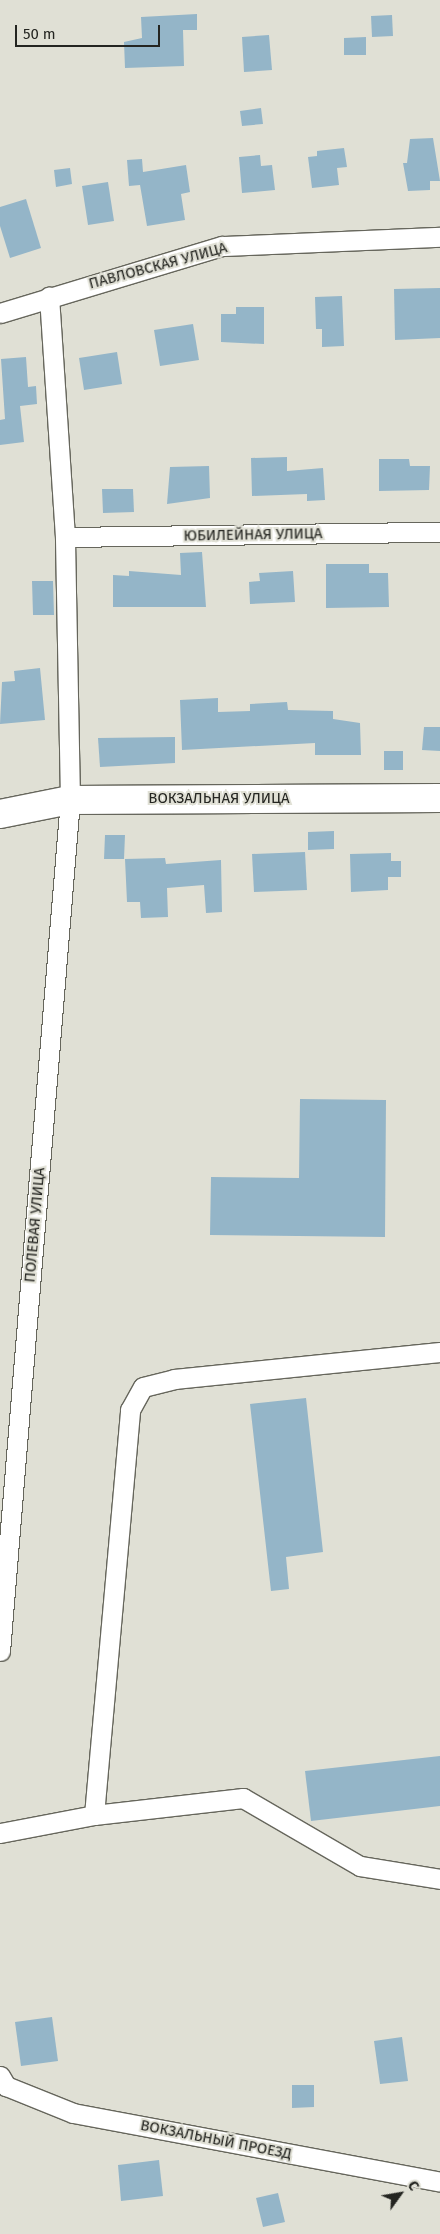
<!DOCTYPE html>
<meta charset="utf-8">
<style>
body{margin:0}
#map{position:relative;width:440px;height:2234px;overflow:hidden;background:#e0e0d5;font-family:"Fira Sans",sans-serif}
div>[style]{position:absolute}
.building>*{inset:0;background:#94b5c8}
.roads{filter:drop-shadow(1px 0 #66665c) drop-shadow(-1px 0 #66665c) drop-shadow(0 1px #66665c) drop-shadow(0 -1px #66665c)}
.street>*{height:19px;margin:-9.5px;padding:0 9.5px;transform-origin:9.5px;border-radius:9.5px;background:#fff}
.secondary>*{height:28px;margin:-14px;padding:0 14px;transform-origin:14px;border-radius:14px;background:#fff}
span{translate:-50% -50%;white-space:nowrap;text-align:center;line-height:1.15;-webkit-text-stroke:4px #e0e0d5;paint-order:stroke}
.street-label{font-size:15px;color:#242521}
.north{position:absolute;left:375px;top:2169px;width:50px;height:50px;-webkit-text-stroke:4px #e0e0d5;paint-order:stroke;rotate:58deg;font-size:14px;font-weight:700;line-height:20px;text-align:center;color:#242521}
.north::after{content:'';display:block;margin:auto;width:18px;height:22px;background:#242521;clip-path:polygon(50% 0,100% 100%,50% 72%,0 100%)}
.scale{position:absolute;left:15px;top:25px;width:145px;height:22px;box-sizing:border-box;border:2px solid #242521;border-top:0;padding-left:6px;font-size:15px;line-height:18px;white-space:nowrap;color:#242521;-webkit-text-stroke:4px #e0e0d5;paint-order:stroke}
</style>
<div id="map">
<div class="building">
<i style="clip-path:polygon(197px 14px,197px 30px,183px 30px,184px 66px,125px 68px,124px 42px,142px 38px,141px 17px)"></i>
<i style="clip-path:polygon(392px 15px,393px 36px,372px 37px,371px 16px)"></i>
<i style="clip-path:polygon(269px 35px,272px 70px,244px 72px,242px 37px)"></i>
<i style="clip-path:polygon(366px 37px,366px 55px,344px 55px,344px 38px)"></i>
<i style="clip-path:polygon(261px 108px,263px 124px,242px 126px,240px 111px)"></i>
<i style="clip-path:polygon(433px 138px,440px 181px,430px 181px,430px 190px,408px 191px,403px 163px,407px 163px,410px 139px)"></i>
<i style="clip-path:polygon(344px 148px,347px 167px,337px 168px,339px 185px,312px 188px,308px 157px,317px 156px,317px 151px)"></i>
<i style="clip-path:polygon(260px 155px,261px 166px,272px 165px,275px 190px,242px 193px,239px 157px)"></i>
<i style="clip-path:polygon(142px 159px,143px 172px,186px 165px,190px 192px,181px 194px,185px 220px,147px 226px,140px 185px,129px 186px,127px 160px)"></i>
<i style="clip-path:polygon(70px 168px,72px 184px,56px 187px,54px 170px)"></i>
<i style="clip-path:polygon(108px 182px,114px 221px,88px 225px,82px 186px)"></i>
<i style="clip-path:polygon(26px 199px,41px 248px,10px 258px,0 226px,0 207px)"></i>
<i style="clip-path:polygon(440px 288px,440px 338px,395px 340px,394px 289px)"></i>
<i style="clip-path:polygon(342px 296px,344px 346px,322px 347px,322px 329px,316px 329px,315px 297px)"></i>
<i style="clip-path:polygon(236px 307px,264px 307px,264px 344px,221px 342px,221px 314px,236px 314px)"></i>
<i style="clip-path:polygon(193px 324px,199px 360px,160px 366px,154px 330px)"></i>
<i style="clip-path:polygon(117px 352px,122px 384px,84px 390px,79px 358px)"></i>
<i style="clip-path:polygon(26px 357px,28px 387px,36px 386px,37px 404px,20px 406px,24px 442px,0 445px,0 420px,5px 419px,1px 359px)"></i>
<i style="clip-path:polygon(287px 457px,287px 471px,323px 468px,325px 500px,307px 501px,307px 494px,252px 496px,251px 458px)"></i>
<i style="clip-path:polygon(379px 459px,409px 459px,410px 466px,430px 466px,429px 490px,379px 491px)"></i>
<i style="clip-path:polygon(209px 466px,210px 498px,167px 504px,170px 467px)"></i>
<i style="clip-path:polygon(102px 489px,133px 489px,134px 512px,103px 513px)"></i>
<i style="clip-path:polygon(202px 552px,206px 607px,113px 607px,113px 575px,129px 576px,129px 571px,181px 575px,180px 553px)"></i>
<i style="clip-path:polygon(326px 564px,369px 564px,369px 573px,388px 573px,389px 607px,326px 608px)"></i>
<i style="clip-path:polygon(293px 571px,295px 602px,250px 604px,249px 582px,260px 581px,259px 573px)"></i>
<i style="clip-path:polygon(32px 581px,53px 581px,54px 615px,33px 615px)"></i>
<i style="clip-path:polygon(40px 668px,45px 720px,0 724px,2px 682px,15px 681px,14px 671px)"></i>
<i style="clip-path:polygon(218px 698px,218px 712px,250px 711px,250px 704px,287px 702px,288px 710px,333px 711px,333px 719px,360px 723px,361px 755px,315px 755px,315px 743px,182px 750px,180px 700px)"></i>
<i style="clip-path:polygon(424px 727px,440px 727px,440px 751px,422px 750px)"></i>
<i style="clip-path:polygon(175px 737px,175px 763px,100px 767px,98px 738px)"></i>
<i style="clip-path:polygon(384px 751px,403px 751px,403px 770px,384px 770px)"></i>
<i style="clip-path:polygon(334px 831px,334px 849px,308px 850px,308px 832px)"></i>
<i style="clip-path:polygon(105px 835px,125px 835px,124px 859px,104px 859px)"></i>
<i style="clip-path:polygon(305px 852px,307px 890px,254px 892px,252px 854px)"></i>
<i style="clip-path:polygon(391px 853px,391px 861px,401px 861px,401px 877px,388px 877px,388px 890px,351px 892px,350px 854px)"></i>
<i style="clip-path:polygon(165px 858px,166px 864px,221px 860px,222px 912px,206px 913px,204px 885px,167px 888px,168px 917px,141px 918px,140px 902px,127px 902px,125px 859px)"></i>
<i style="clip-path:polygon(300px 1099px,386px 1100px,385px 1237px,210px 1235px,211px 1177px,299px 1178px)"></i>
<i style="clip-path:polygon(306px 1398px,323px 1552px,286px 1557px,289px 1589px,271px 1591px,250px 1404px)"></i>
<i style="clip-path:polygon(440px 1756px,440px 1806px,311px 1821px,305px 1771px)"></i>
<i style="clip-path:polygon(52px 2017px,58px 2061px,21px 2066px,15px 2022px)"></i>
<i style="clip-path:polygon(402px 2037px,408px 2081px,380px 2084px,374px 2041px)"></i>
<i style="clip-path:polygon(292px 2085px,314px 2085px,314px 2107px,292px 2108px)"></i>
<i style="clip-path:polygon(159px 2160px,163px 2196px,121px 2201px,118px 2165px)"></i>
<i style="clip-path:polygon(278px 2193px,285px 2222px,263px 2227px,256px 2198px)"></i>
</div>
<div class="roads">
<div class="street">
<i style="left:0;top:313px;width:232px;rotate:-16.8deg"></i>
<i style="left:222px;top:246px;width:218px;rotate:-2.4deg"></i>
<i style="left:65px;top:537px;width:375px;rotate:-0.8deg"></i>
<i style="left:0;top:1651px;width:854px;rotate:-85.3deg"></i>
<i style="left:70px;top:800px;width:263px;rotate:-91.1deg"></i>
<i style="left:65px;top:537px;width:241px;rotate:-93.8deg"></i>
<i style="left:94px;top:1815px;width:150px;rotate:-6.5deg"></i>
<i style="left:243px;top:1798px;width:135px;rotate:30.2deg"></i>
<i style="left:360px;top:1866px;width:81px;rotate:9.2deg"></i>
<i style="left:0;top:1833px;width:96px;rotate:-10.8deg"></i>
<i style="left:94px;top:1815px;width:407px;rotate:-84.9deg"></i>
<i style="left:130px;top:1410px;width:26px;rotate:-61deg"></i>
<i style="left:143px;top:1387px;width:32px;rotate:-14deg"></i>
<i style="left:174px;top:1379px;width:267px;rotate:-5.8deg"></i>
<i style="left:0;top:2076px;width:12px;rotate:59deg"></i>
<i style="left:6px;top:2086px;width:72px;rotate:21.9deg"></i>
<i style="left:73px;top:2113px;width:373px;rotate:10.6deg"></i>
</div>
<div class="secondary">
<i style="left:0;top:814px;width:71px;rotate:-11.3deg"></i>
<i style="left:70px;top:800px;width:370px;rotate:-0.3deg"></i>
</div>
</div>
<div class="street-label">
<span style="left:158px;top:266px;rotate:-15deg">ПАВЛОВСКАЯ УЛИЦА</span>
<span style="left:253px;top:535px;rotate:-1deg">ЮБИЛЕЙНАЯ УЛИЦА</span>
<span style="left:219px;top:799px">ВОКЗАЛЬНАЯ УЛИЦА</span>
<span style="left:35px;top:1225px;rotate:-85deg">ПОЛЕВАЯ УЛИЦА</span>
<span style="left:216px;top:2140px;rotate:11deg">ВОКЗАЛЬНЫЙ ПРОЕЗД</span>
</div>
<div class="north">С</div>
<div class="scale">50 m</div>
</div>
